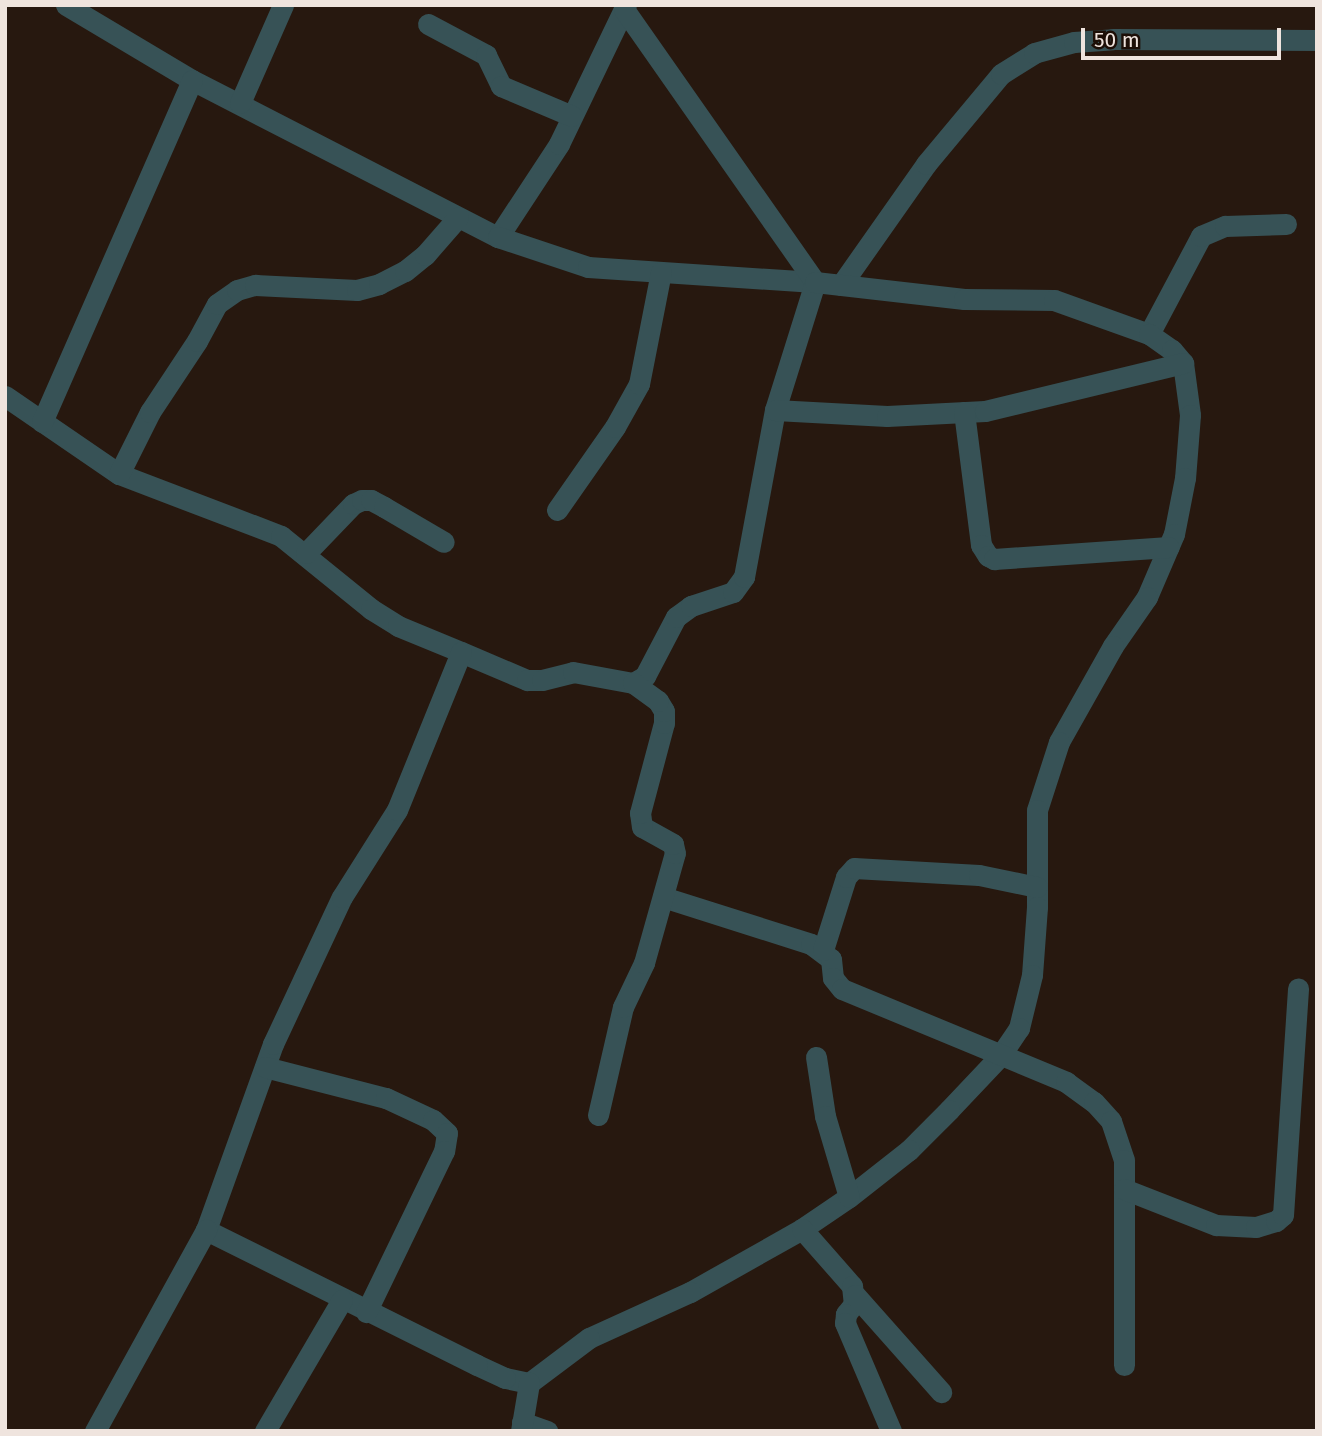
<!DOCTYPE html>
<style>
body{margin:0}
#map{position:relative;width:1322px;height:1436px;overflow:hidden;background:#27180f;font-family:"Fira Sans",sans-serif}
div>[style]{position:absolute}
.street>*{height:21px;margin:-10.5px;padding:0 10.5px;transform-origin:10.5px;border-radius:10.5px;background:#375256}
span{translate:-50% -50%;white-space:nowrap;text-align:center;line-height:1.15;-webkit-text-stroke:6px #1d0f07;paint-order:stroke}
.frame{position:absolute;inset:0;border:7px solid #efe4de;pointer-events:none}
.scale{position:absolute;left:1081px;top:28px;width:200px;height:32px;box-sizing:border-box;border:4px solid #efe4de;border-top:0;padding-left:9px;font-size:21px;line-height:24px;white-space:nowrap;color:#efe4de;-webkit-text-stroke:5px #1d0f07;paint-order:stroke}
</style>
<div id="map">
<div class="street">
<i style="left:66px;top:5px;width:147px;rotate:30.8deg"></i>
<i style="left:192px;top:80px;width:344px;rotate:27.2deg"></i>
<i style="left:498px;top:237px;width:111px;rotate:-56.7deg"></i>
<i style="left:559px;top:144px;width:154px;rotate:-64.3deg"></i>
<i style="left:428px;top:24px;width:66px;rotate:28.1deg"></i>
<i style="left:486px;top:55px;width:34px;rotate:64deg"></i>
<i style="left:501px;top:86px;width:77px;rotate:22.9deg"></i>
<i style="left:240px;top:103px;width:107px;rotate:-66.3deg"></i>
<i style="left:498px;top:237px;width:95px;rotate:18.4deg"></i>
<i style="left:588px;top:267px;width:227px;rotate:3.8deg"></i>
<i style="left:815px;top:282px;width:333px;rotate:-125deg"></i>
<i style="left:841px;top:285px;width:148px;rotate:-54.9deg"></i>
<i style="left:926px;top:164px;width:117px;rotate:-50.2deg"></i>
<i style="left:1001px;top:74px;width:39px;rotate:-32deg"></i>
<i style="left:1034px;top:53px;width:41px;rotate:-15.4deg"></i>
<i style="left:1074px;top:42px;width:39px;rotate:-4deg"></i>
<i style="left:1113px;top:39px;width:204px;rotate:0.3deg"></i>
<i style="left:1149px;top:334px;width:111px;rotate:-62deg"></i>
<i style="left:1201px;top:236px;width:26px;rotate:-23deg"></i>
<i style="left:1225px;top:226px;width:61px;rotate:-1.9deg"></i>
<i style="left:5px;top:396px;width:138px;rotate:34.4deg"></i>
<i style="left:119px;top:474px;width:173px;rotate:20.9deg"></i>
<i style="left:281px;top:536px;width:116px;rotate:39deg"></i>
<i style="left:371px;top:609px;width:32px;rotate:32deg"></i>
<i style="left:398px;top:626px;width:68px;rotate:22.4deg"></i>
<i style="left:461px;top:652px;width:72px;rotate:23deg"></i>
<i style="left:527px;top:680px;width:15px"></i>
<i style="left:542px;top:680px;width:32px;rotate:-14deg"></i>
<i style="left:573px;top:672px;width:61px;rotate:10.4deg"></i>
<i style="left:633px;top:683px;width:14px;rotate:-30deg"></i>
<i style="left:645px;top:676px;width:67px;rotate:-62.3deg"></i>
<i style="left:676px;top:617px;width:19px;rotate:-36deg"></i>
<i style="left:691px;top:606px;width:44px;rotate:-18.4deg"></i>
<i style="left:733px;top:592px;width:19px;rotate:-54deg"></i>
<i style="left:744px;top:577px;width:170px;rotate:-79.5deg"></i>
<i style="left:775px;top:410px;width:134px;rotate:-72.6deg"></i>
<i style="left:815px;top:282px;width:150px;rotate:6.5deg"></i>
<i style="left:964px;top:299px;width:90px;rotate:0.6deg"></i>
<i style="left:1054px;top:300px;width:101px;rotate:19.7deg"></i>
<i style="left:1149px;top:334px;width:28px;rotate:35deg"></i>
<i style="left:1172px;top:350px;width:17px;rotate:50deg"></i>
<i style="left:1183px;top:363px;width:52px;rotate:82.3deg"></i>
<i style="left:1190px;top:415px;width:63px;rotate:94.5deg"></i>
<i style="left:1185px;top:478px;width:57px;rotate:101.1deg"></i>
<i style="left:1174px;top:534px;width:69px;rotate:113.2deg"></i>
<i style="left:1147px;top:597px;width:60px;rotate:124.8deg"></i>
<i style="left:1113px;top:646px;width:110px;rotate:119.4deg"></i>
<i style="left:1059px;top:742px;width:71px;rotate:107.9deg"></i>
<i style="left:1037px;top:810px;width:97px;rotate:90deg"></i>
<i style="left:1037px;top:907px;width:68px;rotate:94.2deg"></i>
<i style="left:1032px;top:975px;width:55px;rotate:103.8deg"></i>
<i style="left:1019px;top:1028px;width:34px;rotate:124deg"></i>
<i style="left:1000px;top:1056px;width:74px;rotate:133.4deg"></i>
<i style="left:949px;top:1110px;width:57px;rotate:135deg"></i>
<i style="left:909px;top:1150px;width:76px;rotate:141.9deg"></i>
<i style="left:849px;top:1197px;width:57px;rotate:145.8deg"></i>
<i style="left:802px;top:1229px;width:129px;rotate:150.6deg"></i>
<i style="left:690px;top:1292px;width:111px;rotate:155.5deg"></i>
<i style="left:589px;top:1338px;width:75px;rotate:143.1deg"></i>
<i style="left:529px;top:1383px;width:25px;rotate:-168deg"></i>
<i style="left:505px;top:1378px;width:31px;rotate:-155deg"></i>
<i style="left:477px;top:1365px;width:303px;rotate:-153.5deg"></i>
<i style="left:206px;top:1230px;width:198px;rotate:-70.2deg"></i>
<i style="left:273px;top:1044px;width:162px;rotate:-64.9deg"></i>
<i style="left:342px;top:897px;width:103px;rotate:-57.7deg"></i>
<i style="left:397px;top:810px;width:170px;rotate:-67.9deg"></i>
<i style="left:775px;top:410px;width:112px;rotate:3.1deg"></i>
<i style="left:887px;top:416px;width:98px;rotate:-2.9deg"></i>
<i style="left:985px;top:411px;width:204px;rotate:-13.6deg"></i>
<i style="left:964px;top:412px;width:134px;rotate:82.7deg"></i>
<i style="left:981px;top:545px;width:13px;rotate:58deg"></i>
<i style="left:988px;top:556px;width:7px;rotate:27deg"></i>
<i style="left:994px;top:559px;width:175px;rotate:-3.9deg"></i>
<i style="left:42px;top:422px;width:373px;rotate:-66.3deg"></i>
<i style="left:119px;top:474px;width:69px;rotate:-63.4deg"></i>
<i style="left:150px;top:412px;width:85px;rotate:-56.5deg"></i>
<i style="left:197px;top:341px;width:42px;rotate:-61.6deg"></i>
<i style="left:217px;top:304px;width:24px;rotate:-35deg"></i>
<i style="left:237px;top:290px;width:19px;rotate:-16deg"></i>
<i style="left:255px;top:285px;width:102px;rotate:2.8deg"></i>
<i style="left:357px;top:290px;width:23px;rotate:-15deg"></i>
<i style="left:379px;top:284px;width:29px;rotate:-27deg"></i>
<i style="left:405px;top:271px;width:26px;rotate:-39deg"></i>
<i style="left:425px;top:255px;width:50px;rotate:-49deg"></i>
<i style="left:557px;top:510px;width:101px;rotate:-55.1deg"></i>
<i style="left:615px;top:427px;width:49px;rotate:-60.8deg"></i>
<i style="left:639px;top:384px;width:114px;rotate:-78.9deg"></i>
<i style="left:306px;top:553px;width:68px;rotate:-46.2deg"></i>
<i style="left:353px;top:504px;width:10px;rotate:-24deg"></i>
<i style="left:362px;top:500px;width:9px"></i>
<i style="left:371px;top:500px;width:15px;rotate:28deg"></i>
<i style="left:384px;top:507px;width:69px;rotate:30.3deg"></i>
<i style="left:663px;top:897px;width:155px;rotate:17.6deg"></i>
<i style="left:811px;top:944px;width:25px;rotate:37deg"></i>
<i style="left:831px;top:959px;width:19px;rotate:84deg"></i>
<i style="left:833px;top:978px;width:14px;rotate:51deg"></i>
<i style="left:842px;top:989px;width:243px;rotate:22.5deg"></i>
<i style="left:1066px;top:1082px;width:34px;rotate:36deg"></i>
<i style="left:1094px;top:1102px;width:25px;rotate:48deg"></i>
<i style="left:1111px;top:1121px;width:41px;rotate:71.6deg"></i>
<i style="left:1124px;top:1160px;width:205px;rotate:90deg"></i>
<i style="left:823px;top:950px;width:77px;rotate:-72.5deg"></i>
<i style="left:846px;top:877px;width:12px;rotate:-48deg"></i>
<i style="left:854px;top:868px;width:125px;rotate:3.2deg"></i>
<i style="left:979px;top:875px;width:59px;rotate:11.7deg"></i>
<i style="left:816px;top:1057px;width:60px;rotate:81.3deg"></i>
<i style="left:825px;top:1116px;width:84px;rotate:73.5deg"></i>
<i style="left:265px;top:1067px;width:125px;rotate:14.4deg"></i>
<i style="left:386px;top:1098px;width:52px;rotate:25.1deg"></i>
<i style="left:433px;top:1120px;width:19px;rotate:43deg"></i>
<i style="left:447px;top:1133px;width:18px;rotate:99deg"></i>
<i style="left:444px;top:1151px;width:179px;rotate:115.8deg"></i>
<i style="left:598px;top:1115px;width:111px;rotate:-77deg"></i>
<i style="left:623px;top:1007px;width:49px;rotate:-64.5deg"></i>
<i style="left:644px;top:963px;width:114px;rotate:-74.3deg"></i>
<i style="left:675px;top:853px;width:9px;rotate:-103deg"></i>
<i style="left:673px;top:844px;width:35px;rotate:-151deg"></i>
<i style="left:642px;top:827px;width:14px;rotate:-98deg"></i>
<i style="left:640px;top:813px;width:93px;rotate:-75.1deg"></i>
<i style="left:664px;top:723px;width:12px;rotate:-90deg"></i>
<i style="left:664px;top:711px;width:12px;rotate:-121deg"></i>
<i style="left:658px;top:701px;width:31px;rotate:-144deg"></i>
<i style="left:1124px;top:1189px;width:99px;rotate:21.4deg"></i>
<i style="left:1216px;top:1225px;width:40px;rotate:2.9deg"></i>
<i style="left:1256px;top:1227px;width:21px;rotate:-17deg"></i>
<i style="left:1276px;top:1221px;width:9px;rotate:-41deg"></i>
<i style="left:1283px;top:1215px;width:227px;rotate:-86.2deg"></i>
<i style="left:802px;top:1229px;width:76px;rotate:48.7deg"></i>
<i style="left:852px;top:1286px;width:18px;rotate:84deg"></i>
<i style="left:854px;top:1304px;width:13px;rotate:129deg"></i>
<i style="left:846px;top:1314px;width:9px;rotate:96deg"></i>
<i style="left:845px;top:1323px;width:117px;rotate:66.9deg"></i>
<i style="left:855px;top:1295px;width:130px;rotate:48.4deg"></i>
<i style="left:522px;top:1422px;width:27px;rotate:20deg"></i>
<i style="left:95px;top:1431px;width:230px;rotate:-61.1deg"></i>
<i style="left:265px;top:1431px;width:152px;rotate:-59.6deg"></i>
<i style="left:521px;top:1431px;width:49px;rotate:-80.5deg"></i>
</div>
<div class="frame"></div>
<div class="scale">50 m</div>
</div>
